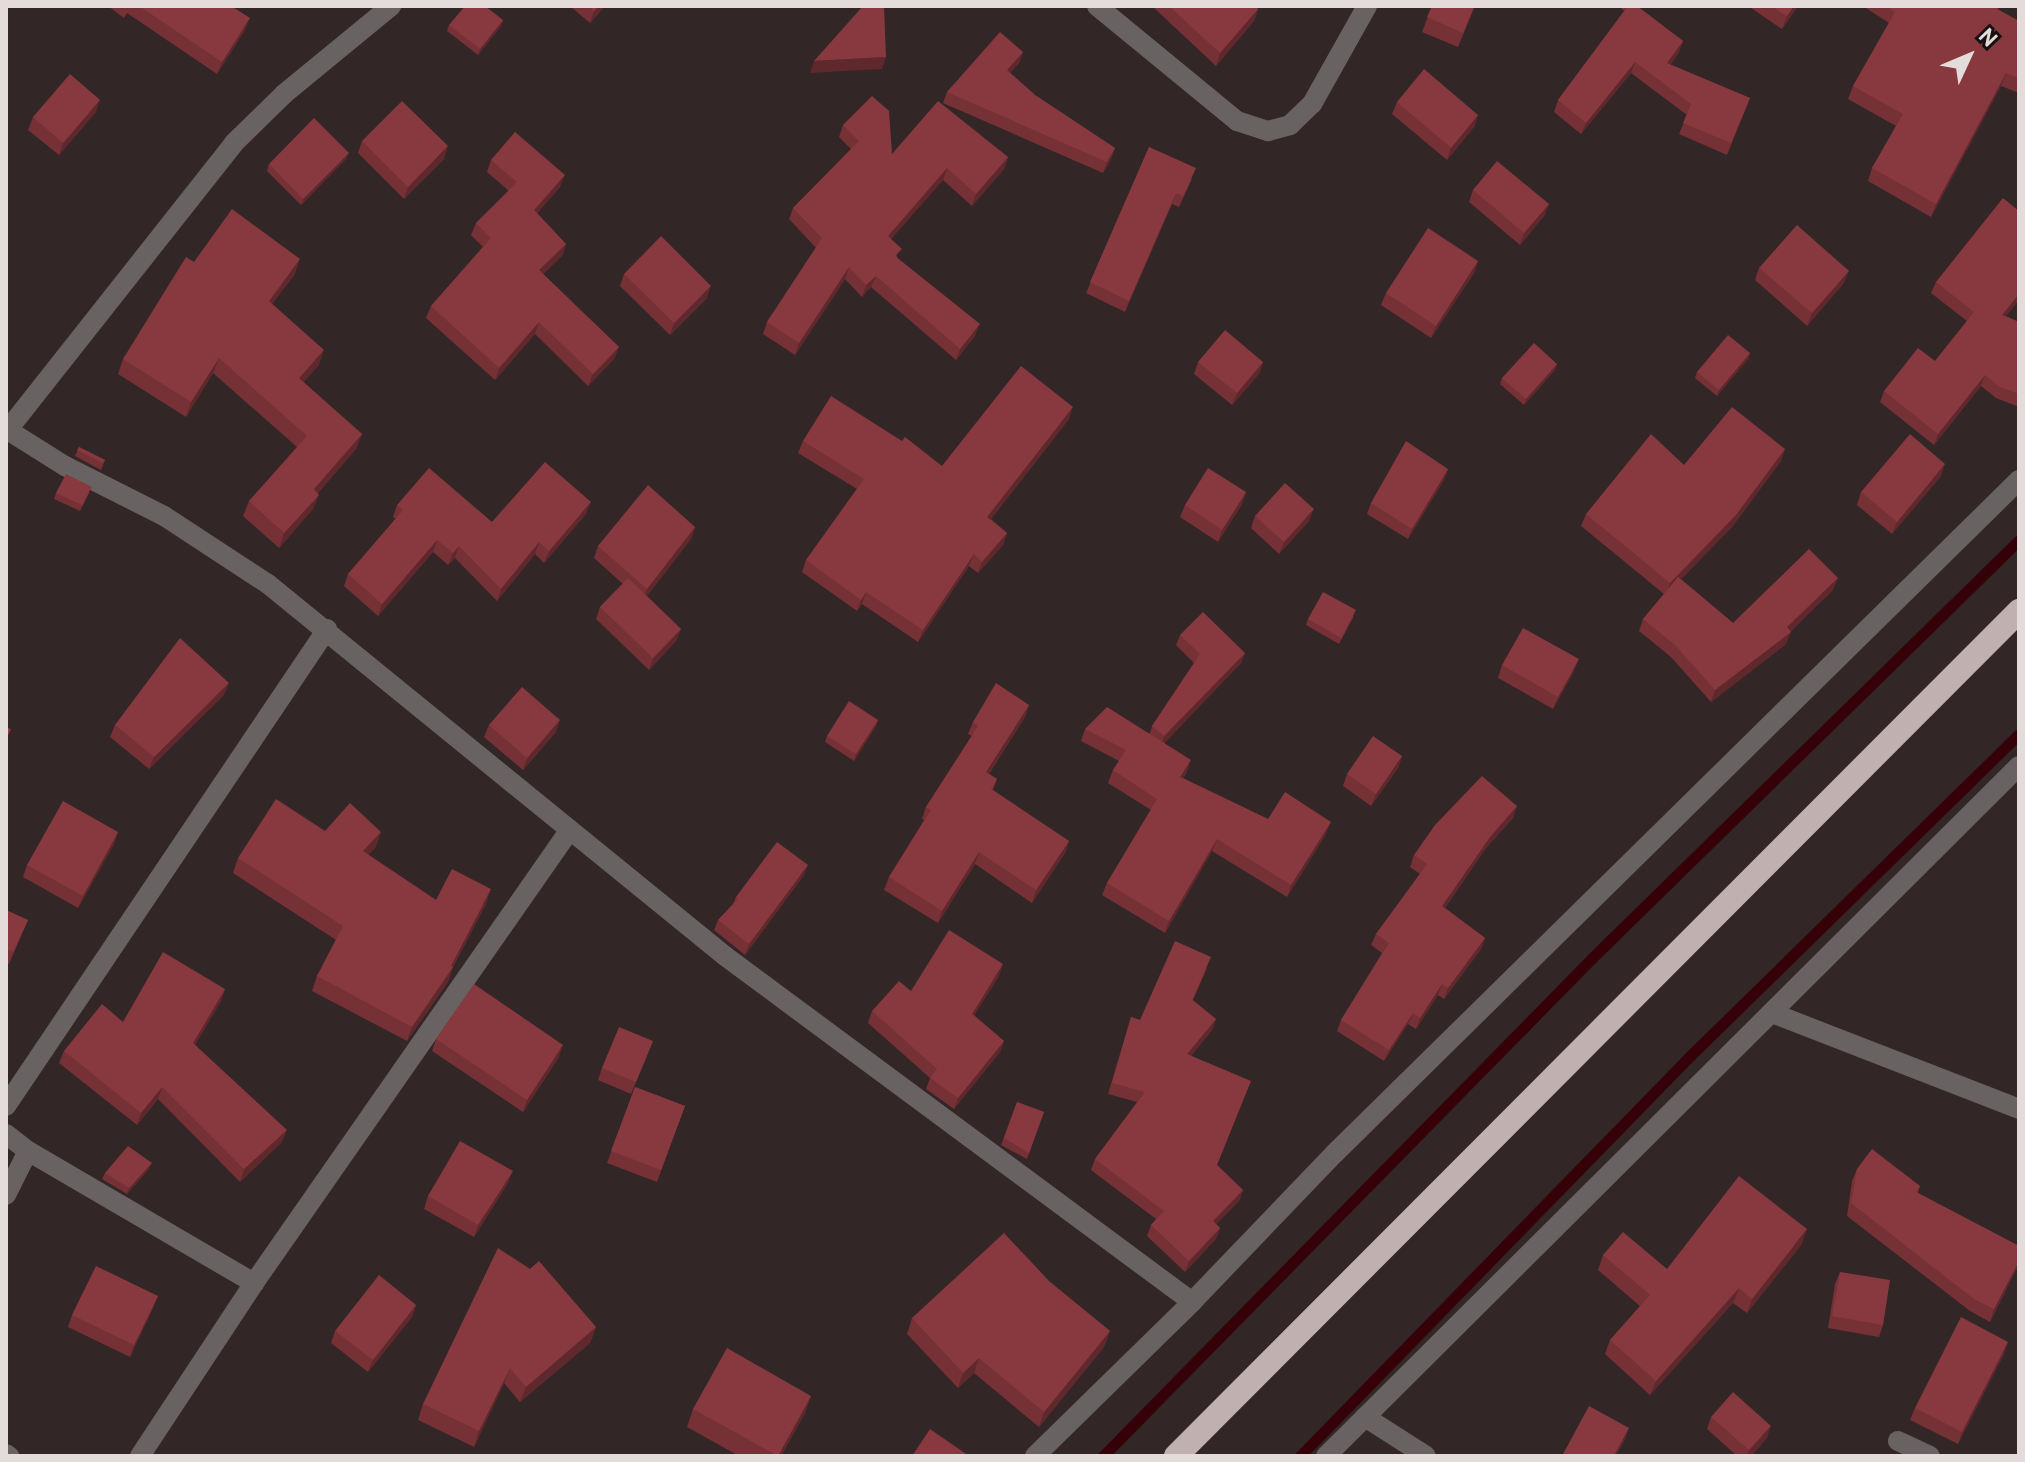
<!DOCTYPE html>
<style>
body{margin:0}
#map{position:relative;width:2025px;height:1462px;overflow:hidden;background:#332626;font-family:Overpass,sans-serif}
div>[style]{position:absolute}
.stream>*{height:11px;margin:-5.5px;padding:0 5.5px;transform-origin:5.5px;border-radius:5.5px;background:#360009}
.minor>*{height:20px;margin:-10px;padding:0 10px;transform-origin:10px;border-radius:10px;background:#696262}
.highway>*{height:24px;margin:-12px;padding:0 12px;transform-origin:12px;border-radius:12px;background:#c1b0b0}
.wall>*{inset:0;background:#753136}
.shaded-wall>*{inset:0;background:#5f282c}
.building>*{inset:0;background:#88393f}
span{translate:-50% -50%;white-space:nowrap;text-align:center;line-height:1.15;-webkit-text-stroke:7px #171111;paint-order:stroke}
.frame{position:absolute;inset:0;border:8px solid #e4dbdb;pointer-events:none}
.north{position:absolute;left:1929px;top:16px;width:80px;height:80px;-webkit-text-stroke:6px #171111;paint-order:stroke;rotate:46deg;font-size:22px;font-weight:700;line-height:32px;text-align:center;color:#e4dbdb}
.north::after{content:'';display:block;margin:auto;width:28px;height:36px;background:#e4dbdb;clip-path:polygon(50% 0,100% 100%,50% 72%,0 100%)}
</style>
<div id="map">
<div class="stream">
<i style="left:1103px;top:1456px;width:698px;rotate:-45.52deg"></i>
<i style="left:1592px;top:958px;width:598px;rotate:-44.39deg"></i>
<i style="left:1300px;top:1456px;width:559px;rotate:-45.73deg"></i>
<i style="left:1690px;top:1056px;width:460px;rotate:-44.4deg"></i>
</div>
<div class="minor">
<i style="left:1097px;top:6px;width:181px;rotate:39.4deg"></i>
<i style="left:1237px;top:121px;width:33px;rotate:18deg"></i>
<i style="left:1268px;top:131px;width:23px;rotate:-15deg"></i>
<i style="left:1290px;top:125px;width:30px;rotate:-44deg"></i>
<i style="left:1312px;top:104px;width:112px;rotate:-60.7deg"></i>
<i style="left:6px;top:429px;width:70px;rotate:32.1deg"></i>
<i style="left:65px;top:466px;width:111px;rotate:26.8deg"></i>
<i style="left:164px;top:516px;width:124px;rotate:33.2deg"></i>
<i style="left:268px;top:584px;width:589px;rotate:39.15deg"></i>
<i style="left:725px;top:956px;width:581px;rotate:36.53deg"></i>
<i style="left:6px;top:432px;width:368px;rotate:-51.7deg"></i>
<i style="left:234px;top:143px;width:70px;rotate:-44.4deg"></i>
<i style="left:284px;top:94px;width:139px;rotate:-39.4deg"></i>
<i style="left:1772px;top:1013px;width:265px;rotate:21.2deg"></i>
<i style="left:6px;top:1106px;width:575px;rotate:-56.06deg"></i>
<i style="left:6px;top:1134px;width:28px;rotate:38deg"></i>
<i style="left:28px;top:1151px;width:49px;rotate:116.6deg"></i>
<i style="left:28px;top:1151px;width:262px;rotate:30.3deg"></i>
<i style="left:1365px;top:1417px;width:72px;rotate:32.6deg"></i>
<i style="left:1898px;top:1441px;width:35px;rotate:25deg"></i>
<i style="left:6px;top:1454px;width:4px;rotate:34deg"></i>
<i style="left:140px;top:1456px;width:207px;rotate:-56.6deg"></i>
<i style="left:254px;top:1283px;width:551px;rotate:-55.13deg"></i>
<i style="left:1035px;top:1456px;width:220px;rotate:-44.4deg"></i>
<i style="left:1192px;top:1302px;width:207px;rotate:-46.2deg"></i>
<i style="left:1335px;top:1153px;width:960px;rotate:-44.54deg"></i>
<i style="left:1326px;top:1456px;width:978px;rotate:-44.88deg"></i>
</div>
<div class="highway">
<i style="left:1176px;top:1456px;width:1194px;rotate:-45.07deg"></i>
</div>
<div class="wall">
<i style="clip-path:polygon(108px 6px,231px 6px,245px 30px,217px 74px,127px 13px,124px 18px)"></i>
<i style="clip-path:polygon(570px 6px,605px 6px,590px 23px)"></i>
<i style="clip-path:polygon(1152px 6px,1258px 6px,1257px 8px,1258px 9px,1254px 21px,1216px 66px)"></i>
<i style="clip-path:polygon(1432px 6px,1475px 6px,1458px 47px,1422px 32px)"></i>
<i style="clip-path:polygon(1619px 6px,1637px 6px,1683px 41px,1679px 52px,1670px 65px,1750px 98px,1727px 155px,1679px 134px,1687px 115px,1631px 73px,1581px 134px,1554px 112px,1558px 100px,1624px 11px)"></i>
<i style="clip-path:polygon(1748px 6px,1798px 6px,1782px 29px)"></i>
<i style="clip-path:polygon(1863px 6px,2000px 6px,1998px 10px,2019px 21px,2019px 93px,2001px 86px,1931px 217px,1868px 181px,1872px 168px,1896px 126px,1848px 99px,1853px 86px,1889px 23px)"></i>
<i style="clip-path:polygon(503px 20px,501px 26px,478px 55px,447px 31px,449px 25px)"></i>
<i style="clip-path:polygon(1023px 52px,1019px 63px,1010px 73px,1035px 95px,1115px 148px,1111px 159px,1103px 173px,943px 103px,947px 92px)"></i>
<i style="clip-path:polygon(1397px 102px,1478px 115px,1474px 127px,1447px 160px,1392px 114px)"></i>
<i style="clip-path:polygon(96px 112px,59px 155px,28px 130px,33px 117px)"></i>
<i style="clip-path:polygon(843px 125px,892px 154px,1008px 157px,1004px 169px,972px 206px,943px 180px,891px 239px,898px 259px,975px 336px,956px 360px,871px 287px,862px 297px,845px 279px,795px 355px,763px 334px,767px 322px,816px 248px,789px 219px,793px 208px,851px 149px,839px 137px)"></i>
<i style="clip-path:polygon(362px 141px,444px 159px,404px 199px,358px 153px)"></i>
<i style="clip-path:polygon(1149px 147px,1192px 179px,1179px 207px,1172px 204px,1125px 312px,1086px 293px)"></i>
<i style="clip-path:polygon(346px 159px,301px 205px,267px 171px,269px 164px)"></i>
<i style="clip-path:polygon(491px 160px,560px 187px,537px 213px,566px 244px,562px 256px,543px 274px,619px 347px,614px 359px,588px 386px,535px 334px,495px 380px,426px 318px,431px 306px,483px 247px,471px 235px,476px 223px,509px 191px,487px 172px)"></i>
<i style="clip-path:polygon(1473px 190px,1549px 204px,1544px 216px,1520px 245px,1469px 202px)"></i>
<i style="clip-path:polygon(1478px 261px,1474px 273px,1431px 338px,1381px 305px,1386px 293px)"></i>
<i style="clip-path:polygon(194px 262px,295px 274px,272px 304px,319px 365px,303px 382px,362px 434px,356px 449px,318px 493px,313px 509px,279px 548px,243px 516px,249px 501px,297px 447px,213px 373px,186px 417px,118px 374px,123px 359px)"></i>
<i style="clip-path:polygon(1759px 268px,1844px 283px,1807px 326px,1755px 280px)"></i>
<i style="clip-path:polygon(624px 274px,707px 298px,670px 335px,620px 286px)"></i>
<i style="clip-path:polygon(1936px 282px,2019px 300px,2006px 316px,2019px 322px,2019px 407px,1996px 398px,1981px 386px,1934px 445px,1880px 402px,1884px 391px,1935px 361px,1967px 321px,1931px 293px)"></i>
<i style="clip-path:polygon(1750px 353px,1748px 359px,1717px 396px,1695px 378px,1697px 372px)"></i>
<i style="clip-path:polygon(1198px 362px,1263px 362px,1259px 374px,1232px 405px,1194px 374px)"></i>
<i style="clip-path:polygon(1557px 364px,1555px 370px,1524px 405px,1500px 384px,1502px 378px)"></i>
<i style="clip-path:polygon(1069px 419px,991px 519px,1007px 533px,1003px 545px,978px 573px,969px 566px,918px 642px,862px 604px,857px 611px,802px 572px,806px 560px,857px 489px,798px 453px,803px 441px,942px 466px)"></i>
<i style="clip-path:polygon(79px 447px,105px 460px,101px 470px,75px 456px)"></i>
<i style="clip-path:polygon(1785px 449px,1781px 461px,1732px 527px,1681px 579px,1733px 623px,1833px 590px,1790px 632px,1786px 644px,1711px 702px,1671px 657px,1639px 631px,1643px 619px,1664px 594px,1581px 526px,1586px 514px,1684px 465px)"></i>
<i style="clip-path:polygon(1448px 469px,1444px 480px,1408px 539px,1367px 514px,1371px 503px)"></i>
<i style="clip-path:polygon(1941px 476px,1892px 534px,1857px 505px,1861px 492px)"></i>
<i style="clip-path:polygon(1246px 492px,1242px 504px,1218px 542px,1180px 517px,1185px 505px)"></i>
<i style="clip-path:polygon(56px 493px,89px 493px,80px 511px,54px 499px)"></i>
<i style="clip-path:polygon(397px 505px,492px 522px,586px 514px,544px 563px,535px 554px,497px 601px,455px 558px,448px 565px,433px 552px,378px 616px,344px 586px,348px 574px,396px 519px,393px 517px)"></i>
<i style="clip-path:polygon(1255px 516px,1309px 521px,1279px 554px,1251px 528px)"></i>
<i style="clip-path:polygon(695px 527px,691px 539px,647px 596px,681px 629px,676px 641px,649px 670px,596px 619px,600px 607px,623px 584px,594px 558px,598px 546px)"></i>
<i style="clip-path:polygon(1354px 616px,1339px 644px,1306px 625px,1308px 619px)"></i>
<i style="clip-path:polygon(1180px 635px,1245px 653px,1241px 663px,1164px 743px,1187px 772px,1183px 778px,1268px 819px,1326px 834px,1287px 897px,1212px 851px,1165px 933px,1102px 895px,1107px 883px,1151px 810px,1108px 783px,1113px 770px,1119px 761px,1081px 741px,1085px 729px,1150px 733px,1152px 726px,1194px 663px,1176px 645px)"></i>
<i style="clip-path:polygon(1502px 665px,1574px 671px,1553px 709px,1498px 678px)"></i>
<i style="clip-path:polygon(224px 695px,149px 769px,110px 737px,115px 725px)"></i>
<i style="clip-path:polygon(1029px 705px,1025px 717px,989px 774px,997px 779px,993px 790px,1069px 841px,1065px 853px,1032px 903px,975px 864px,938px 923px,884px 890px,889px 877px,924px 820px,922px 819px,926px 807px,972px 736px,968px 734px,973px 722px)"></i>
<i style="clip-path:polygon(878px 720px,876px 726px,854px 761px,825px 742px,827px 736px)"></i>
<i style="clip-path:polygon(489px 725px,556px 732px,523px 770px,484px 737px)"></i>
<i style="clip-path:polygon(1402px 756px,1398px 768px,1371px 806px,1343px 786px,1347px 774px)"></i>
<i style="clip-path:polygon(1517px 806px,1513px 818px,1486px 848px,1445px 908px,1485px 938px,1481px 949px,1444px 999px,1438px 995px,1416px 1029px,1408px 1024px,1384px 1061px,1337px 1031px,1341px 1020px,1382px 953px,1371px 945px,1376px 934px,1420px 874px,1410px 867px,1414px 855px)"></i>
<i style="clip-path:polygon(325px 831px,376px 847px,368px 855px,436px 900px,486px 904px,453px 967px,448px 982px,407px 1041px,312px 991px,317px 976px,336px 940px,233px 873px,238px 858px)"></i>
<i style="clip-path:polygon(118px 832px,114px 844px,78px 908px,23px 877px,27px 865px)"></i>
<i style="clip-path:polygon(804px 875px,745px 955px,714px 930px,718px 920px,733px 904px,736px 897px)"></i>
<i style="clip-path:polygon(6px 910px,28px 920px,9px 964px,6px 963px)"></i>
<i style="clip-path:polygon(1207px 968px,1193px 1000px,1216px 1019px,1212px 1030px,1191px 1056px,1217px 1165px,1243px 1190px,1239px 1201px,1216px 1224px,1220px 1228px,1216px 1239px,1185px 1272px,1147px 1236px,1151px 1225px,1156px 1219px,1091px 1170px,1095px 1159px,1137px 1102px,1108px 1094px,1131px 1017px,1140px 1020px)"></i>
<i style="clip-path:polygon(999px 976px,974px 1015px,1004px 1041px,1000px 1052px,954px 1109px,926px 1089px,930px 1078px,868px 1023px,872px 1011px,911px 991px)"></i>
<i style="clip-path:polygon(225px 989px,221px 1001px,195px 1045px,282px 1142px,240px 1182px,158px 1099px,137px 1125px,59px 1063px,64px 1051px,123px 1022px)"></i>
<i style="clip-path:polygon(436px 1039px,559px 1057px,523px 1112px,432px 1051px)"></i>
<i style="clip-path:polygon(653px 1041px,631px 1094px,598px 1080px,602px 1068px)"></i>
<i style="clip-path:polygon(635px 1087px,685px 1106px,657px 1182px,607px 1163px)"></i>
<i style="clip-path:polygon(1017px 1102px,1044px 1112px,1027px 1159px,1001px 1145px)"></i>
<i style="clip-path:polygon(149px 1169px,127px 1194px,102px 1179px,105px 1173px)"></i>
<i style="clip-path:polygon(1857px 1169px,1920px 1186px,1918px 1193px,2019px 1246px,2019px 1264px,1990px 1322px,1970px 1311px,1847px 1216px,1852px 1181px)"></i>
<i style="clip-path:polygon(508px 1183px,474px 1237px,424px 1209px,428px 1196px)"></i>
<i style="clip-path:polygon(1802px 1244px,1747px 1313px,1733px 1303px,1650px 1395px,1605px 1354px,1610px 1340px,1640px 1306px,1598px 1270px,1603px 1255px,1667px 1269px)"></i>
<i style="clip-path:polygon(1840px 1272px,1883px 1325px,1879px 1337px,1828px 1328px,1835px 1284px)"></i>
<i style="clip-path:polygon(1050px 1282px,1110px 1331px,1104px 1347px,1039px 1427px,974px 1373px,958px 1388px,907px 1334px,912px 1318px)"></i>
<i style="clip-path:polygon(158px 1296px,153px 1308px,130px 1357px,68px 1327px,72px 1315px)"></i>
<i style="clip-path:polygon(416px 1305px,412px 1317px,368px 1372px,331px 1343px,335px 1331px)"></i>
<i style="clip-path:polygon(596px 1327px,590px 1343px,520px 1402px,504px 1383px,474px 1447px,418px 1420px,423px 1404px)"></i>
<i style="clip-path:polygon(2004px 1354px,1958px 1444px,1910px 1420px,1915px 1408px)"></i>
<i style="clip-path:polygon(811px 1396px,805px 1413px,781px 1456px,739px 1456px,687px 1427px,693px 1409px)"></i>
<i style="clip-path:polygon(1711px 1417px,1767px 1438px,1751px 1456px,1737px 1456px,1707px 1429px)"></i>
</div>
<div class="shaded-wall">
<i style="clip-path:polygon(599px 6px,605px 6px,590px 23px,594px 11px)"></i>
<i style="clip-path:polygon(1794px 6px,1798px 6px,1782px 29px,1787px 16px)"></i>
<i style="clip-path:polygon(1258px 9px,1254px 21px,1216px 66px,1220px 53px)"></i>
<i style="clip-path:polygon(250px 18px,245px 30px,217px 74px,222px 62px)"></i>
<i style="clip-path:polygon(503px 20px,501px 26px,478px 55px,480px 49px)"></i>
<i style="clip-path:polygon(1683px 41px,1679px 52px,1663px 74px,1667px 63px)"></i>
<i style="clip-path:polygon(1023px 52px,1019px 63px,1003px 81px,1007px 70px)"></i>
<i style="clip-path:polygon(886px 57px,882px 69px,810px 73px,814px 61px)"></i>
<i style="clip-path:polygon(1635px 62px,1631px 73px,1581px 134px,1586px 123px)"></i>
<i style="clip-path:polygon(2006px 73px,2001px 86px,1931px 217px,1936px 204px)"></i>
<i style="clip-path:polygon(100px 100px,96px 112px,59px 155px,63px 143px)"></i>
<i style="clip-path:polygon(1478px 115px,1474px 127px,1447px 160px,1451px 148px)"></i>
<i style="clip-path:polygon(448px 146px,444px 159px,404px 199px,408px 187px)"></i>
<i style="clip-path:polygon(1115px 148px,1111px 159px,1103px 173px,1107px 162px)"></i>
<i style="clip-path:polygon(349px 153px,346px 159px,301px 205px,303px 199px)"></i>
<i style="clip-path:polygon(1008px 157px,1004px 169px,972px 206px,976px 194px)"></i>
<i style="clip-path:polygon(947px 168px,943px 180px,884px 247px,888px 236px)"></i>
<i style="clip-path:polygon(565px 175px,560px 187px,530px 222px,534px 210px)"></i>
<i style="clip-path:polygon(1176px 193px,1172px 204px,1125px 312px,1129px 301px)"></i>
<i style="clip-path:polygon(1549px 204px,1544px 216px,1520px 245px,1524px 233px)"></i>
<i style="clip-path:polygon(566px 244px,562px 256px,534px 282px,539px 270px)"></i>
<i style="clip-path:polygon(300px 259px,295px 274px,263px 316px,269px 301px)"></i>
<i style="clip-path:polygon(1478px 261px,1474px 273px,1431px 338px,1436px 326px)"></i>
<i style="clip-path:polygon(849px 267px,845px 279px,795px 355px,799px 343px)"></i>
<i style="clip-path:polygon(1849px 271px,1844px 283px,1807px 326px,1812px 313px)"></i>
<i style="clip-path:polygon(876px 276px,871px 287px,862px 297px,866px 285px)"></i>
<i style="clip-path:polygon(711px 286px,707px 298px,670px 335px,674px 323px)"></i>
<i style="clip-path:polygon(2019px 294px,2019px 300px,1998px 326px,2002px 315px)"></i>
<i style="clip-path:polygon(539px 322px,535px 334px,495px 380px,499px 368px)"></i>
<i style="clip-path:polygon(980px 324px,975px 336px,956px 360px,960px 349px)"></i>
<i style="clip-path:polygon(619px 347px,614px 359px,588px 386px,593px 374px)"></i>
<i style="clip-path:polygon(324px 350px,319px 365px,294px 393px,299px 378px)"></i>
<i style="clip-path:polygon(1750px 353px,1748px 359px,1717px 396px,1719px 390px)"></i>
<i style="clip-path:polygon(219px 358px,213px 373px,186px 417px,191px 402px)"></i>
<i style="clip-path:polygon(1263px 362px,1259px 374px,1232px 405px,1237px 393px)"></i>
<i style="clip-path:polygon(1557px 364px,1555px 370px,1524px 405px,1526px 399px)"></i>
<i style="clip-path:polygon(1985px 375px,1981px 386px,1934px 445px,1938px 434px)"></i>
<i style="clip-path:polygon(1073px 407px,1069px 419px,983px 529px,987px 517px)"></i>
<i style="clip-path:polygon(362px 434px,356px 449px,308px 504px,314px 489px)"></i>
<i style="clip-path:polygon(1785px 449px,1781px 461px,1732px 527px,1666px 595px,1670px 583px)"></i>
<i style="clip-path:polygon(1945px 464px,1941px 476px,1892px 534px,1897px 522px)"></i>
<i style="clip-path:polygon(1448px 469px,1444px 480px,1408px 539px,1412px 529px)"></i>
<i style="clip-path:polygon(1246px 492px,1242px 504px,1218px 542px,1222px 530px)"></i>
<i style="clip-path:polygon(319px 495px,313px 509px,279px 548px,284px 533px)"></i>
<i style="clip-path:polygon(591px 502px,586px 514px,544px 563px,549px 551px)"></i>
<i style="clip-path:polygon(1314px 509px,1309px 521px,1279px 554px,1284px 542px)"></i>
<i style="clip-path:polygon(695px 527px,691px 539px,643px 601px,647px 589px)"></i>
<i style="clip-path:polygon(1007px 533px,1003px 545px,978px 573px,982px 562px)"></i>
<i style="clip-path:polygon(437px 540px,433px 552px,378px 616px,382px 604px)"></i>
<i style="clip-path:polygon(539px 542px,535px 554px,497px 601px,501px 589px)"></i>
<i style="clip-path:polygon(459px 546px,455px 558px,448px 565px,453px 553px)"></i>
<i style="clip-path:polygon(974px 554px,969px 566px,918px 642px,923px 630px)"></i>
<i style="clip-path:polygon(1838px 578px,1833px 590px,1787px 635px,1791px 632px,1786px 644px,1711px 702px,1715px 690px,1787px 627px)"></i>
<i style="clip-path:polygon(866px 592px,862px 604px,857px 611px,861px 600px)"></i>
<i style="clip-path:polygon(681px 629px,676px 641px,649px 670px,653px 658px)"></i>
<i style="clip-path:polygon(1245px 653px,1241px 663px,1161px 747px,1164px 736px)"></i>
<i style="clip-path:polygon(1579px 659px,1574px 671px,1553px 709px,1558px 697px)"></i>
<i style="clip-path:polygon(229px 683px,224px 695px,149px 769px,154px 757px)"></i>
<i style="clip-path:polygon(1029px 705px,1025px 717px,982px 784px,986px 772px)"></i>
<i style="clip-path:polygon(560px 720px,556px 732px,523px 770px,527px 758px)"></i>
<i style="clip-path:polygon(878px 720px,876px 726px,854px 761px,856px 754px)"></i>
<i style="clip-path:polygon(1402px 756px,1398px 768px,1371px 806px,1376px 794px)"></i>
<i style="clip-path:polygon(1191px 760px,1187px 772px,1176px 789px,1180px 777px)"></i>
<i style="clip-path:polygon(1517px 806px,1513px 818px,1486px 848px,1438px 918px,1442px 906px,1490px 837px)"></i>
<i style="clip-path:polygon(1331px 822px,1326px 834px,1287px 897px,1291px 885px)"></i>
<i style="clip-path:polygon(118px 832px,114px 844px,78px 908px,83px 896px)"></i>
<i style="clip-path:polygon(381px 832px,376px 847px,358px 866px,363px 851px)"></i>
<i style="clip-path:polygon(1217px 839px,1212px 851px,1165px 933px,1169px 921px)"></i>
<i style="clip-path:polygon(1069px 841px,1065px 853px,1032px 903px,1036px 890px)"></i>
<i style="clip-path:polygon(979px 852px,975px 864px,938px 923px,942px 911px)"></i>
<i style="clip-path:polygon(808px 865px,804px 875px,745px 955px,749px 944px)"></i>
<i style="clip-path:polygon(491px 889px,486px 904px,449px 973px,453px 967px,448px 982px,407px 1041px,412px 1027px,451px 966px)"></i>
<i style="clip-path:polygon(1485px 938px,1481px 949px,1444px 999px,1448px 988px)"></i>
<i style="clip-path:polygon(1003px 964px,999px 976px,968px 1025px,972px 1014px)"></i>
<i style="clip-path:polygon(1442px 984px,1438px 995px,1416px 1029px,1420px 1018px)"></i>
<i style="clip-path:polygon(225px 989px,221px 1001px,189px 1055px,193px 1043px)"></i>
<i style="clip-path:polygon(1413px 1013px,1408px 1024px,1384px 1061px,1389px 1050px)"></i>
<i style="clip-path:polygon(1216px 1019px,1212px 1030px,1183px 1065px,1187px 1054px)"></i>
<i style="clip-path:polygon(1004px 1041px,1000px 1052px,954px 1109px,958px 1098px)"></i>
<i style="clip-path:polygon(563px 1045px,559px 1057px,523px 1112px,527px 1100px)"></i>
<i style="clip-path:polygon(162px 1087px,158px 1099px,137px 1125px,141px 1113px)"></i>
<i style="clip-path:polygon(287px 1130px,282px 1142px,240px 1182px,244px 1169px)"></i>
<i style="clip-path:polygon(152px 1163px,149px 1169px,127px 1194px,129px 1188px)"></i>
<i style="clip-path:polygon(513px 1171px,508px 1183px,474px 1237px,478px 1225px)"></i>
<i style="clip-path:polygon(1243px 1190px,1239px 1201px,1209px 1232px,1213px 1221px)"></i>
<i style="clip-path:polygon(1220px 1228px,1216px 1239px,1185px 1272px,1189px 1261px)"></i>
<i style="clip-path:polygon(1807px 1229px,1802px 1244px,1747px 1313px,1752px 1299px)"></i>
<i style="clip-path:polygon(2019px 1261px,2019px 1264px,1990px 1322px,1994px 1309px)"></i>
<i style="clip-path:polygon(1739px 1288px,1733px 1303px,1650px 1395px,1656px 1381px)"></i>
<i style="clip-path:polygon(158px 1296px,153px 1308px,130px 1357px,134px 1345px)"></i>
<i style="clip-path:polygon(416px 1305px,412px 1317px,368px 1372px,373px 1360px)"></i>
<i style="clip-path:polygon(596px 1327px,590px 1343px,520px 1402px,526px 1387px)"></i>
<i style="clip-path:polygon(1110px 1331px,1104px 1347px,1039px 1427px,1044px 1412px)"></i>
<i style="clip-path:polygon(2008px 1342px,2004px 1354px,1958px 1444px,1962px 1432px)"></i>
<i style="clip-path:polygon(979px 1358px,974px 1373px,958px 1388px,963px 1373px)"></i>
<i style="clip-path:polygon(510px 1368px,504px 1383px,474px 1447px,479px 1431px)"></i>
<i style="clip-path:polygon(811px 1396px,805px 1413px,781px 1456px,778px 1456px)"></i>
<i style="clip-path:polygon(1771px 1426px,1767px 1438px,1751px 1456px,1747px 1456px,1749px 1450px)"></i>
<i style="clip-path:polygon(1629px 1428px,1625px 1440px,1616px 1456px,1614px 1456px)"></i>
</div>
<div class="building">
<i style="clip-path:polygon(139px 6px,231px 6px,250px 18px,222px 62px)"></i>
<i style="clip-path:polygon(465px 6px,485px 6px,503px 20px,480px 49px,449px 25px)"></i>
<i style="clip-path:polygon(589px 6px,599px 6px,594px 11px)"></i>
<i style="clip-path:polygon(863px 6px,884px 6px,886px 57px,814px 61px)"></i>
<i style="clip-path:polygon(1169px 6px,1255px 6px,1258px 9px,1220px 53px)"></i>
<i style="clip-path:polygon(1432px 6px,1474px 6px,1463px 33px,1427px 17px)"></i>
<i style="clip-path:polygon(1628px 6px,1637px 6px,1683px 41px,1667px 63px,1750px 98px,1731px 143px,1683px 123px,1691px 104px,1635px 62px,1586px 123px,1558px 100px)"></i>
<i style="clip-path:polygon(1771px 6px,1794px 6px,1787px 16px)"></i>
<i style="clip-path:polygon(1887px 6px,1998px 6px,1997px 9px,2019px 21px,2019px 78px,2006px 73px,1936px 204px,1872px 168px,1903px 114px,1853px 86px,1895px 12px)"></i>
<i style="clip-path:polygon(1000px 32px,1023px 52px,1007px 70px,1035px 95px,1115px 148px,1107px 162px,947px 92px)"></i>
<i style="clip-path:polygon(1424px 69px,1478px 115px,1451px 148px,1397px 102px)"></i>
<i style="clip-path:polygon(70px 74px,100px 100px,63px 143px,33px 117px)"></i>
<i style="clip-path:polygon(872px 96px,889px 111px,892px 154px,938px 101px,1008px 157px,976px 194px,947px 168px,888px 236px,902px 249px,895px 256px,980px 324px,960px 349px,876px 276px,866px 285px,849px 267px,799px 343px,767px 322px,822px 238px,793px 208px,859px 141px,843px 125px)"></i>
<i style="clip-path:polygon(402px 101px,448px 146px,408px 187px,362px 141px)"></i>
<i style="clip-path:polygon(314px 118px,349px 153px,303px 199px,269px 164px)"></i>
<i style="clip-path:polygon(515px 132px,565px 175px,534px 210px,566px 244px,539px 270px,619px 347px,593px 374px,539px 322px,499px 368px,431px 306px,491px 238px,476px 223px,517px 182px,491px 160px)"></i>
<i style="clip-path:polygon(1149px 147px,1196px 168px,1183px 196px,1176px 193px,1129px 301px,1090px 282px)"></i>
<i style="clip-path:polygon(1497px 161px,1549px 204px,1524px 233px,1473px 190px)"></i>
<i style="clip-path:polygon(2003px 198px,2019px 211px,2019px 294px,2002px 315px,2019px 322px,2019px 394px,2000px 387px,1985px 375px,1938px 434px,1884px 391px,1918px 348px,1935px 361px,1974px 312px,1936px 282px)"></i>
<i style="clip-path:polygon(232px 209px,300px 259px,269px 301px,324px 350px,299px 378px,362px 434px,314px 489px,319px 495px,284px 533px,249px 501px,307px 436px,219px 358px,191px 402px,123px 359px,186px 257px,194px 262px)"></i>
<i style="clip-path:polygon(1797px 225px,1849px 271px,1812px 313px,1759px 268px)"></i>
<i style="clip-path:polygon(1428px 228px,1478px 261px,1436px 326px,1386px 293px)"></i>
<i style="clip-path:polygon(661px 236px,711px 286px,674px 323px,624px 274px)"></i>
<i style="clip-path:polygon(1225px 330px,1263px 362px,1237px 393px,1198px 362px)"></i>
<i style="clip-path:polygon(1728px 335px,1750px 353px,1719px 390px,1697px 372px)"></i>
<i style="clip-path:polygon(1534px 343px,1557px 364px,1526px 399px,1502px 378px)"></i>
<i style="clip-path:polygon(1021px 366px,1073px 407px,987px 517px,1007px 533px,982px 562px,974px 554px,923px 630px,866px 592px,861px 600px,806px 560px,864px 479px,803px 441px,831px 396px,902px 441px,905px 437px,942px 466px)"></i>
<i style="clip-path:polygon(1732px 407px,1785px 449px,1736px 515px,1670px 583px,1586px 514px,1651px 434px,1684px 465px)"></i>
<i style="clip-path:polygon(1910px 434px,1945px 464px,1897px 522px,1861px 492px)"></i>
<i style="clip-path:polygon(1406px 441px,1448px 469px,1412px 529px,1371px 503px)"></i>
<i style="clip-path:polygon(79px 447px,105px 460px,103px 463px,77px 450px)"></i>
<i style="clip-path:polygon(545px 462px,591px 502px,549px 551px,539px 542px,501px 589px,459px 546px,453px 553px,437px 540px,382px 604px,348px 574px,403px 510px,397px 505px,429px 468px,492px 522px)"></i>
<i style="clip-path:polygon(1208px 468px,1246px 492px,1222px 530px,1185px 505px)"></i>
<i style="clip-path:polygon(66px 474px,92px 487px,82px 505px,56px 493px)"></i>
<i style="clip-path:polygon(1285px 483px,1314px 509px,1284px 542px,1255px 516px)"></i>
<i style="clip-path:polygon(648px 485px,695px 527px,647px 589px,598px 546px)"></i>
<i style="clip-path:polygon(1809px 549px,1838px 578px,1787px 627px,1791px 632px,1715px 690px,1675px 645px,1643px 619px,1678px 577px,1733px 623px)"></i>
<i style="clip-path:polygon(628px 578px,681px 629px,653px 658px,600px 607px)"></i>
<i style="clip-path:polygon(1323px 592px,1356px 610px,1341px 638px,1308px 619px)"></i>
<i style="clip-path:polygon(1203px 612px,1245px 653px,1164px 736px,1152px 726px,1200px 654px,1180px 635px)"></i>
<i style="clip-path:polygon(1523px 628px,1579px 659px,1558px 697px,1502px 665px)"></i>
<i style="clip-path:polygon(180px 638px,229px 683px,154px 757px,115px 725px)"></i>
<i style="clip-path:polygon(996px 683px,1029px 705px,986px 772px,997px 779px,991px 789px,1069px 841px,1036px 890px,979px 852px,942px 911px,889px 877px,931px 810px,926px 807px,978px 726px,973px 722px)"></i>
<i style="clip-path:polygon(522px 687px,560px 720px,527px 758px,489px 725px)"></i>
<i style="clip-path:polygon(849px 701px,878px 720px,856px 754px,827px 736px)"></i>
<i style="clip-path:polygon(1107px 707px,1191px 760px,1180px 777px,1268px 819px,1285px 792px,1331px 822px,1291px 885px,1217px 839px,1169px 921px,1107px 883px,1157px 799px,1113px 770px,1126px 750px,1085px 729px)"></i>
<i style="clip-path:polygon(6px 727px,11px 729px,6px 740px)"></i>
<i style="clip-path:polygon(1373px 736px,1402px 756px,1376px 794px,1347px 774px)"></i>
<i style="clip-path:polygon(1482px 776px,1517px 806px,1490px 837px,1442px 906px,1485px 938px,1448px 988px,1442px 984px,1420px 1018px,1413px 1013px,1389px 1050px,1341px 1020px,1389px 943px,1376px 934px,1427px 864px,1414px 855px,1435px 825px)"></i>
<i style="clip-path:polygon(276px 799px,325px 831px,350px 803px,381px 832px,363px 851px,436px 900px,452px 869px,491px 889px,451px 966px,453px 967px,412px 1027px,317px 976px,343px 926px,238px 858px)"></i>
<i style="clip-path:polygon(63px 801px,118px 832px,83px 896px,27px 865px)"></i>
<i style="clip-path:polygon(777px 842px,808px 865px,749px 944px,718px 920px,738px 899px,736px 897px)"></i>
<i style="clip-path:polygon(6px 910px,28px 920px,13px 952px,6px 949px)"></i>
<i style="clip-path:polygon(949px 930px,1003px 964px,972px 1014px,1004px 1041px,958px 1098px,930px 1078px,937px 1069px,872px 1011px,899px 981px,911px 991px)"></i>
<i style="clip-path:polygon(1175px 941px,1211px 957px,1192px 1000px,1216px 1019px,1187px 1054px,1251px 1081px,1217px 1165px,1243px 1190px,1213px 1221px,1220px 1228px,1189px 1261px,1151px 1225px,1164px 1211px,1095px 1159px,1145px 1092px,1112px 1083px,1131px 1017px,1140px 1020px)"></i>
<i style="clip-path:polygon(163px 952px,225px 989px,193px 1043px,287px 1130px,244px 1169px,162px 1087px,141px 1113px,64px 1051px,102px 1004px,123px 1022px)"></i>
<i style="clip-path:polygon(474px 984px,563px 1045px,527px 1100px,436px 1039px)"></i>
<i style="clip-path:polygon(619px 1027px,653px 1041px,636px 1082px,602px 1068px)"></i>
<i style="clip-path:polygon(635px 1087px,685px 1106px,661px 1170px,611px 1151px)"></i>
<i style="clip-path:polygon(1017px 1102px,1044px 1112px,1029px 1153px,1004px 1138px)"></i>
<i style="clip-path:polygon(460px 1141px,513px 1171px,478px 1225px,428px 1196px)"></i>
<i style="clip-path:polygon(128px 1146px,152px 1163px,129px 1188px,105px 1173px)"></i>
<i style="clip-path:polygon(1872px 1149px,1920px 1186px,1916px 1192px,2019px 1246px,2019px 1261px,1994px 1309px,1974px 1299px,1851px 1203px,1857px 1169px)"></i>
<i style="clip-path:polygon(1739px 1176px,1807px 1229px,1752px 1299px,1739px 1288px,1656px 1381px,1610px 1340px,1650px 1295px,1603px 1255px,1623px 1232px,1667px 1269px)"></i>
<i style="clip-path:polygon(1004px 1233px,1050px 1282px,1110px 1331px,1044px 1412px,979px 1358px,963px 1373px,912px 1318px)"></i>
<i style="clip-path:polygon(498px 1248px,530px 1269px,539px 1261px,596px 1327px,526px 1387px,510px 1368px,479px 1431px,423px 1404px)"></i>
<i style="clip-path:polygon(96px 1266px,158px 1296px,134px 1345px,72px 1315px)"></i>
<i style="clip-path:polygon(1840px 1272px,1890px 1280px,1883px 1325px,1832px 1316px)"></i>
<i style="clip-path:polygon(379px 1275px,416px 1305px,373px 1360px,335px 1331px)"></i>
<i style="clip-path:polygon(1961px 1317px,2008px 1342px,1962px 1432px,1915px 1408px)"></i>
<i style="clip-path:polygon(727px 1348px,811px 1396px,778px 1456px,693px 1409px)"></i>
<i style="clip-path:polygon(1733px 1392px,1771px 1426px,1749px 1450px,1711px 1417px)"></i>
<i style="clip-path:polygon(1589px 1406px,1629px 1428px,1614px 1456px,1562px 1456px)"></i>
<i style="clip-path:polygon(930px 1429px,969px 1456px,912px 1456px)"></i>
</div>
<div class="frame"></div>
<div class="north">N</div>
</div>
